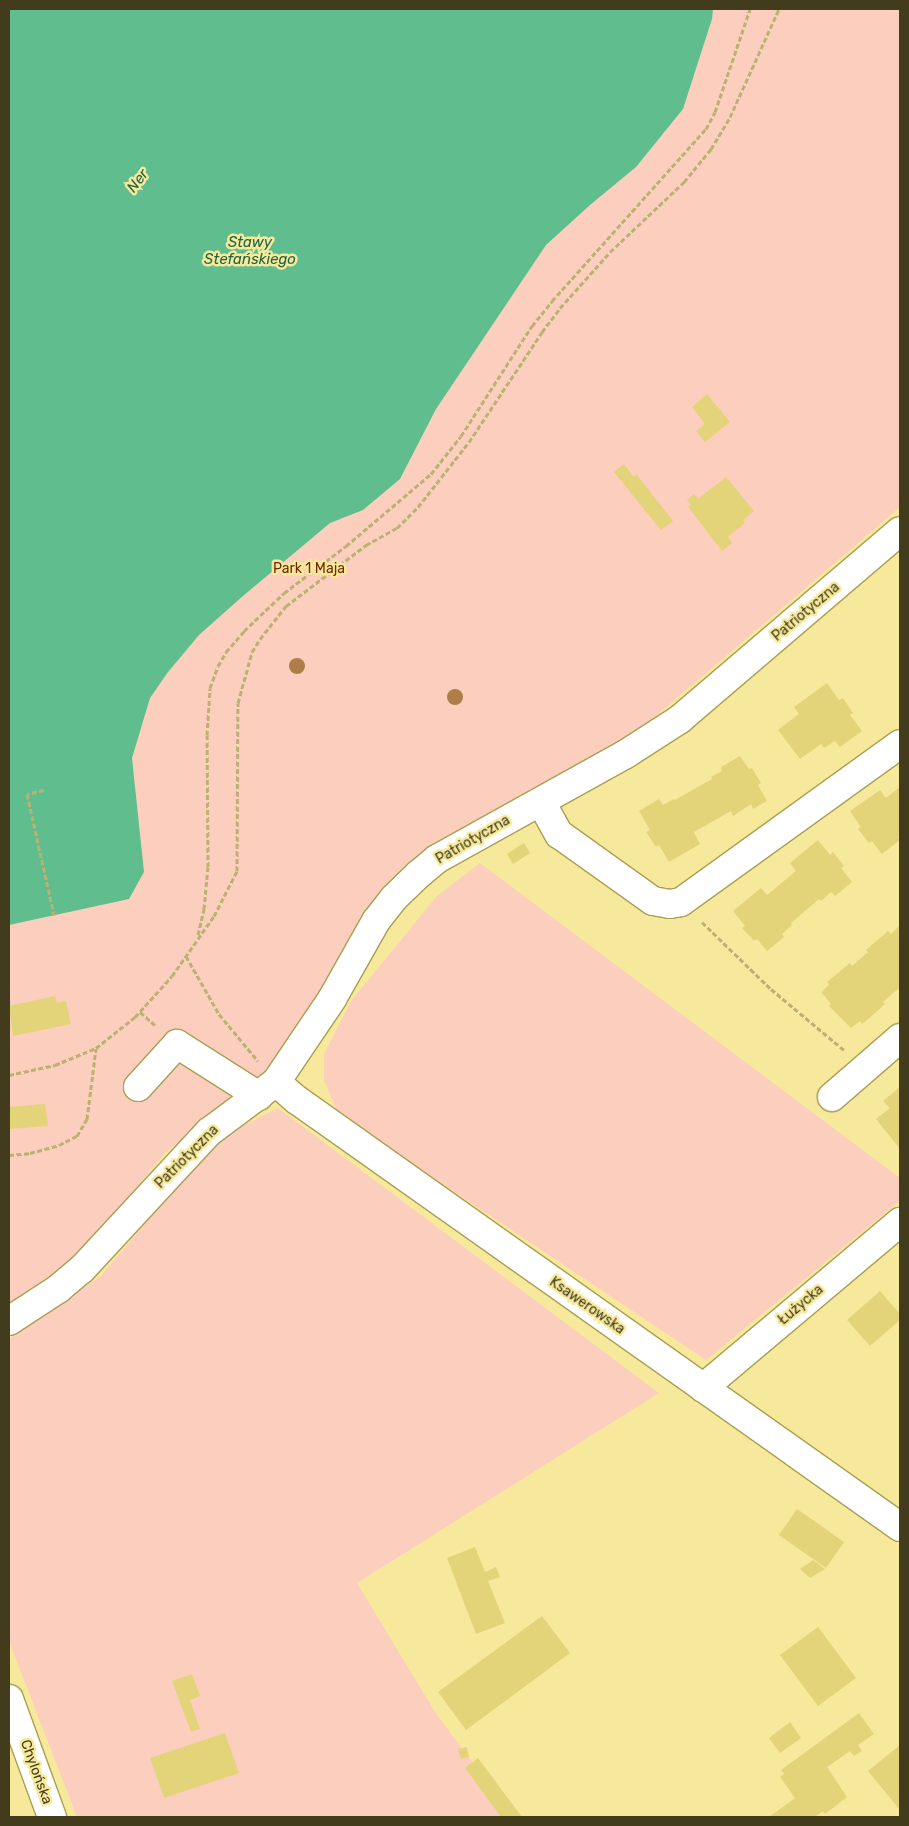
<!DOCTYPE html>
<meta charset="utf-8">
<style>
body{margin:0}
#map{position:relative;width:909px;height:1826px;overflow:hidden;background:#f6e99b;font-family:Rubik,sans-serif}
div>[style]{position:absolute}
.green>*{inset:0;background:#fccebe}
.water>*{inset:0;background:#5fbd8e}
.building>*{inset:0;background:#e3d479}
.path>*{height:3px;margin-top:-1.5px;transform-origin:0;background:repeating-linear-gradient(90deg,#bcb172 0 5px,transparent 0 7.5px)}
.roads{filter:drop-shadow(1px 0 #aa9e52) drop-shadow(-1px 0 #aa9e52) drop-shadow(0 1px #aa9e52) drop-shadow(0 -1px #aa9e52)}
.minor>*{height:28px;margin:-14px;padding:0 14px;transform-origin:14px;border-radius:14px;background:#fff}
.trees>*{width:16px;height:16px;margin:-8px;border-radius:50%;background:#ad7e48}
span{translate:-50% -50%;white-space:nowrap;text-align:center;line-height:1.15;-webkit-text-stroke:5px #f6e99b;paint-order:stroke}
.park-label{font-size:14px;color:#722605}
.street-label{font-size:14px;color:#423c1c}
.water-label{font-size:15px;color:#1f6445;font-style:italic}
.frame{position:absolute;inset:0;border:10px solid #423c1c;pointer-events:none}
</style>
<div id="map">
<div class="green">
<i style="clip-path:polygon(9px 9px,900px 9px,900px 507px,636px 733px,438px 841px,417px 858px,363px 931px,320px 1002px,254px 1085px,207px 1118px,164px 1154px,67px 1272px,9px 1308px)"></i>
<i style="clip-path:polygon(480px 863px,900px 1178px,900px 1201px,706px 1360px,338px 1114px,324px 1080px,324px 1054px,351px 1001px,437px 896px)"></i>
<i style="clip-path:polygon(278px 1108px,659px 1393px,357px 1583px,435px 1712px,513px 1817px,77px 1817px,9px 1641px,9px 1339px,101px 1276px,215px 1140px)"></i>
</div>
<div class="water">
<i style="clip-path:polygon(9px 9px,713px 9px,712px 19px,683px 109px,636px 167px,590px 205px,546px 245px,436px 409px,400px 479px,363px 510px,330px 523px,243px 596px,199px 635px,168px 672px,150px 698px,132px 758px,144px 872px,129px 899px,9px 925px)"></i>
</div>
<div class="building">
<i style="clip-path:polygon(707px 394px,730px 422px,705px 442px,696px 431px,705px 424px,692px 407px)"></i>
<i style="clip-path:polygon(624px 464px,634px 477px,636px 474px,673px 521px,661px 530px,614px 472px)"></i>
<i style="clip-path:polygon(726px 477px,754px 511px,743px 520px,745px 523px,728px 537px,732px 543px,722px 551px,688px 507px,691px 505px,687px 500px,694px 494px,698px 499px)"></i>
<i style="clip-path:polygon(827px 683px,839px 700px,843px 698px,853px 713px,850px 715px,862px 731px,840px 747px,835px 741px,824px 748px,821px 744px,800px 759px,778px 730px,799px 714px,794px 707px)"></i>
<i style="clip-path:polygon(740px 756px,749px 769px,752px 768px,761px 783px,758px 785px,767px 801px,753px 809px,751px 804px,733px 816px,731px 811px,694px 832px,700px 844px,669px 862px,659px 845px,656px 847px,646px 832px,650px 830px,639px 811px,659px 799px,663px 805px,674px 799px,675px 800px,712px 779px,711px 777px,722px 771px,721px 767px)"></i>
<i style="clip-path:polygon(900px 787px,900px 835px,898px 837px,900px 840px,882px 854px,872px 841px,869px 843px,858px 829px,861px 827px,850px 811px,880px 790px,886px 798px)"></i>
<i style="clip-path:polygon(818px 840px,830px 855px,833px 852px,844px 866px,841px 868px,852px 882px,835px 896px,831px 892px,821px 901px,819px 899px,791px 923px,792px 925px,782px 934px,784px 937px,767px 951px,757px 939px,754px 941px,742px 928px,745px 926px,733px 911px,761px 888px,767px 895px,796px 871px,790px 863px)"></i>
<i style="clip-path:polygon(524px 843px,530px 853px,513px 864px,507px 854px)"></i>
<i style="clip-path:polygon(900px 925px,900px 991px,898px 989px,883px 1002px,885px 1004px,874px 1014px,862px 1024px,860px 1021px,851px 1028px,829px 1006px,831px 1004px,821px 992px,829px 985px,827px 982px,850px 963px,852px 966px,868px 952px,866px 950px,888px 931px,891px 934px)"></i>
<i style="clip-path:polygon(55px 996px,57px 1003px,66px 1001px,71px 1024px,13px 1036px,9px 1006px)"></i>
<i style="clip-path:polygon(900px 1087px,900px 1149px,876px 1119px,890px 1108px,883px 1101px)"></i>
<i style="clip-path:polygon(45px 1104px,48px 1126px,9px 1129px,9px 1107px)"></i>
<i style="clip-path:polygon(880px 1291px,900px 1314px,900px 1320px,870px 1346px,847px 1320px)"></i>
<i style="clip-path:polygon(797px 1509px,844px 1542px,826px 1568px,779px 1535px)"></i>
<i style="clip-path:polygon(475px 1547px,485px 1572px,496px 1567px,500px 1577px,488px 1581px,505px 1623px,476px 1634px,447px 1558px)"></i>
<i style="clip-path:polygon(813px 1560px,825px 1569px,810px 1578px,800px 1569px)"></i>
<i style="clip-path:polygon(542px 1616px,570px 1653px,466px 1730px,438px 1692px)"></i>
<i style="clip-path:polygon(818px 1627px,856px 1678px,818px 1706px,780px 1655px)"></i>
<i style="clip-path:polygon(192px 1674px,200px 1696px,190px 1700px,200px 1729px,191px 1732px,172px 1681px)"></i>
<i style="clip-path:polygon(859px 1713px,874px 1734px,858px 1745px,862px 1751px,854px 1756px,850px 1751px,827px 1767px,847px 1797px,825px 1814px,823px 1811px,815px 1817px,769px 1817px,795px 1798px,780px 1777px,784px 1774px,781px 1770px)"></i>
<i style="clip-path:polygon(790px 1722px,801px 1738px,780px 1753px,769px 1738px)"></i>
<i style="clip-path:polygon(225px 1733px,239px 1773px,164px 1798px,150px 1758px)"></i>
<i style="clip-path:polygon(900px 1745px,900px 1810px,868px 1771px)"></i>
<i style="clip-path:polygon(467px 1747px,469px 1757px,461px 1759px,458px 1749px)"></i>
<i style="clip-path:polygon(478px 1758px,522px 1817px,501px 1817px,465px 1768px)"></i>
</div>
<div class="path">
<i style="left:44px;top:790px;width:17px;rotate:167deg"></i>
<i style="left:27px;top:794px;width:124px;rotate:77.4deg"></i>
<i style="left:702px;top:922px;width:96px;rotate:44.2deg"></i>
<i style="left:771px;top:989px;width:95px;rotate:39.9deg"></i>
<i style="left:198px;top:935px;width:27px;rotate:-77deg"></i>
<i style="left:204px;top:909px;width:42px;rotate:-84.6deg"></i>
<i style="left:208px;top:867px;width:132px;rotate:-90.4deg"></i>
<i style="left:207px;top:735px;width:47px;rotate:-86.3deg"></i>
<i style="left:210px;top:688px;width:23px;rotate:-70deg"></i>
<i style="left:218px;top:666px;width:16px;rotate:-60deg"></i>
<i style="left:226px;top:652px;width:28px;rotate:-49deg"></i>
<i style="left:244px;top:631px;width:55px;rotate:-43.5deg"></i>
<i style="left:284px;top:593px;width:78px;rotate:-37.2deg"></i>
<i style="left:346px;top:546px;width:111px;rotate:-40.3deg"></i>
<i style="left:431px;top:474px;width:48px;rotate:-51.7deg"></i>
<i style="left:461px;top:436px;width:131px;rotate:-57.2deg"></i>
<i style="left:532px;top:326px;width:32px;rotate:-51deg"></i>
<i style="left:552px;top:301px;width:231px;rotate:-48.2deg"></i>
<i style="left:706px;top:129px;width:19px;rotate:-62deg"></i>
<i style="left:715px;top:112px;width:109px;rotate:-71.2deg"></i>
<i style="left:186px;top:956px;width:67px;rotate:60.4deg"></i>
<i style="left:219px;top:1014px;width:61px;rotate:50.3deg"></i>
<i style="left:140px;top:1012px;width:21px;rotate:41deg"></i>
<i style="left:9px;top:1075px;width:47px;rotate:-12.3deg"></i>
<i style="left:55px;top:1065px;width:44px;rotate:-22.5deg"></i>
<i style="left:96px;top:1048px;width:50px;rotate:-38.5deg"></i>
<i style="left:135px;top:1017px;width:55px;rotate:-47.9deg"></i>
<i style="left:172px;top:976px;width:73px;rotate:-55deg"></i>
<i style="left:214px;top:916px;width:51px;rotate:-62.9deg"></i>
<i style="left:237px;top:871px;width:168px;rotate:-89.7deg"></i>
<i style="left:238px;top:703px;width:53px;rotate:-74.6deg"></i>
<i style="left:252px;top:652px;width:15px;rotate:-58deg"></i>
<i style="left:260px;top:639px;width:42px;rotate:-51.8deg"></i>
<i style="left:286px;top:606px;width:101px;rotate:-37.3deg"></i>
<i style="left:366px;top:545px;width:35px;rotate:-29deg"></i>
<i style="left:397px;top:528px;width:30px;rotate:-45deg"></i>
<i style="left:418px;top:507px;width:83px;rotate:-51.9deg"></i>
<i style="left:469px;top:442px;width:132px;rotate:-56.4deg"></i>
<i style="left:542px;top:332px;width:30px;rotate:-53deg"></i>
<i style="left:560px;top:308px;width:75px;rotate:-48.2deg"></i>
<i style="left:610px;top:252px;width:102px;rotate:-43.4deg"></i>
<i style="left:684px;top:182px;width:43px;rotate:-50.7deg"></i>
<i style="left:711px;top:149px;width:37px;rotate:-59deg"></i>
<i style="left:730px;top:117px;width:119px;rotate:-65.6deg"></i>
<i style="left:9px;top:1155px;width:21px;rotate:-5deg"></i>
<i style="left:30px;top:1153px;width:30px;rotate:-15deg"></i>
<i style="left:59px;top:1145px;width:20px;rotate:-27deg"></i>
<i style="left:77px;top:1136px;width:20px;rotate:-60deg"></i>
<i style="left:87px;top:1119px;width:71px;rotate:-82.7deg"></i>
</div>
<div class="roads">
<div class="minor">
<i style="left:541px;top:802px;width:37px;rotate:61deg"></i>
<i style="left:559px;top:834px;width:115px;rotate:35.5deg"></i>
<i style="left:653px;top:901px;width:17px;rotate:10deg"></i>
<i style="left:670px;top:904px;width:11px;rotate:-10deg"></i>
<i style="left:681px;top:902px;width:270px;rotate:-35.8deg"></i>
<i style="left:276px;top:1082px;width:28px;rotate:41deg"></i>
<i style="left:297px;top:1100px;width:739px;rotate:35.3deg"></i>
<i style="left:138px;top:1087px;width:58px;rotate:-47.8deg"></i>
<i style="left:177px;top:1044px;width:97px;rotate:32.4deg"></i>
<i style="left:832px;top:1097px;width:90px;rotate:-40.9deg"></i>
<i style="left:9px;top:1321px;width:59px;rotate:-33.1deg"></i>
<i style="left:58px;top:1289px;width:31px;rotate:-40deg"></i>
<i style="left:82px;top:1269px;width:187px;rotate:-47.2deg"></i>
<i style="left:209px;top:1132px;width:84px;rotate:-36.7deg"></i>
<i style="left:276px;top:1082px;width:100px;rotate:-56deg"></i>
<i style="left:332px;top:999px;width:90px;rotate:-60.6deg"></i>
<i style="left:376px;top:921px;width:29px;rotate:-52deg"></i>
<i style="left:394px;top:898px;width:35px;rotate:-44deg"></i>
<i style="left:419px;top:874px;width:23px;rotate:-40deg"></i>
<i style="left:437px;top:859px;width:216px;rotate:-29.1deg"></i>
<i style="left:626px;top:754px;width:64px;rotate:-32.9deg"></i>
<i style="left:680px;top:719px;width:289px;rotate:-40.5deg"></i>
<i style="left:703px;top:1388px;width:258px;rotate:-40.1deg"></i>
<i style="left:9px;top:1699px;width:126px;rotate:70deg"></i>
</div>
</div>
<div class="trees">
<i style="left:297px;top:666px"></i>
<i style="left:455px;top:697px"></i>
</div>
<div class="park-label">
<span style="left:309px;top:569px">Park 1 Maja</span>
</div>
<div class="street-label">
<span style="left:806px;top:612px;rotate:-40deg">Patriotyczna</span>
<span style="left:473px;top:840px;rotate:-30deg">Patriotyczna</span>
<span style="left:187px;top:1157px;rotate:-45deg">Patriotyczna</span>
<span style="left:801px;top:1305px;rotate:-40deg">Łużycka</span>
<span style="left:587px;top:1306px;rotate:35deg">Ksawerowska</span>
<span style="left:36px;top:1772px;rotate:70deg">Chylońska</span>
</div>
<div class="water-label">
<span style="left:138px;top:181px;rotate:-53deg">Ner</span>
<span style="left:250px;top:251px">Stawy<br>Stefańskiego</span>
</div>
<div class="frame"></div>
</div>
